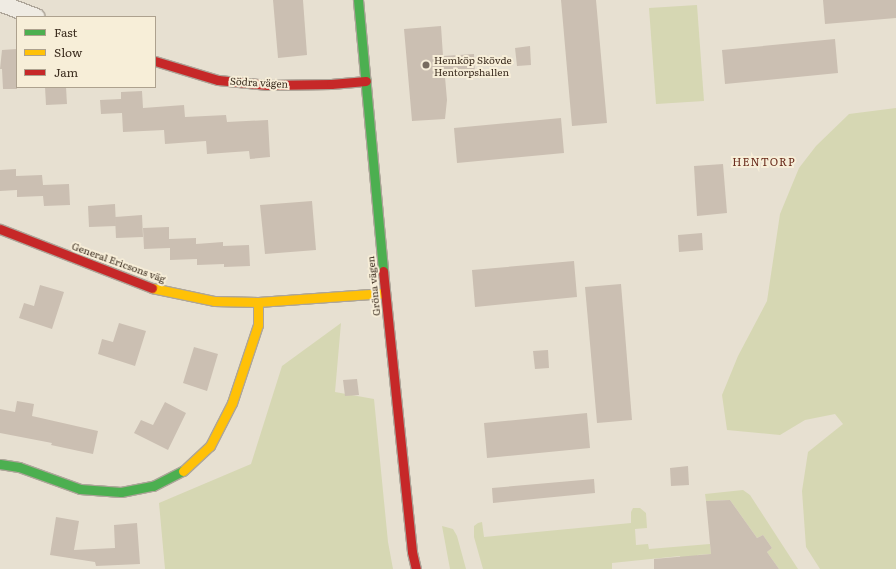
<!DOCTYPE html>
<meta charset="utf-8">
<style>
body{margin:0}
#map{position:relative;width:896px;height:569px;overflow:hidden;background:#e7e0d1;font-family:Literata,serif}
div>[style]{position:absolute}
.green>*{inset:0;background:#d6d7b3}
.building>*{inset:0;background:#cbbfb2}
.roads{filter:drop-shadow(1px 0 #ada599) drop-shadow(-1px 0 #ada599) drop-shadow(0 1px #ada599) drop-shadow(0 -1px #ada599)}
.street>*{height:16px;margin:-8px;padding:0 8px;transform-origin:8px;border-radius:8px;background:#efebe3}
.fast>*{height:9px;margin:-4.5px;padding:0 4.5px;transform-origin:4.5px;border-radius:4.5px;background:#4caf50}
.slow>*{height:9px;margin:-4.5px;padding:0 4.5px;transform-origin:4.5px;border-radius:4.5px;background:#ffc107}
.jam>*{height:9px;margin:-4.5px;padding:0 4.5px;transform-origin:4.5px;border-radius:4.5px;background:#c62828}
.dots>*{width:11px;height:11px;translate:-50% -50%;box-sizing:border-box;border:2px solid #f7eed8;border-radius:50%}
span{translate:-50% -50%;white-space:nowrap;text-align:center;line-height:1.15;-webkit-text-stroke:4px #f7eed8;paint-order:stroke}
.poi-label{font-size:10px;color:#3d2e20}
.left{translate:0 -50%;text-align:left}
.street-label{font-size:10px;color:#3d2e20}
.neighbourhood-label{font-size:11px;color:#6b2e1e;letter-spacing:1px}
.legend{position:absolute;left:16px;top:16px;width:140px;height:72px;box-sizing:border-box;background:#f7eed8;border:1px solid #ada18e;margin:0;padding:5px 7px;list-style:none;font-size:12px;color:#3d2e20}
.legend li{display:flex;align-items:center;gap:8px;height:20px}
.legend b{width:20px;border:1px solid #ada18e}
</style>
<div id="map">
<div class="green">
<i style="clip-path:polygon(697px 5px,704px 101px,656px 104px,649px 8px)"></i>
<i style="clip-path:polygon(896px 108px,896px 569px,820px 569px,806px 547px,802px 491px,808px 452px,843px 424px,835px 414px,805px 420px,780px 435px,727px 430px,722px 395px,738px 356px,767px 301px,780px 214px,799px 168px,816px 146px,849px 114px)"></i>
<i style="clip-path:polygon(341px 323px,335px 392px,374px 399px,388px 542px,393px 569px,165px 569px,159px 503px,251px 464px,282px 366px)"></i>
<i style="clip-path:polygon(743px 490px,750px 495px,798px 569px,779px 569px,767px 552px,772px 548px,763px 535px,757px 538px,730px 500px,706px 501px,705px 494px)"></i>
<i style="clip-path:polygon(633px 508px,640px 508px,646px 513px,647px 528px,635px 529px,636px 545px,648px 544px,649px 549px,710px 544px,711px 554px,697px 555px,697px 562px,681px 563px,680px 556px,612px 563px,612px 569px,483px 569px,474px 537px,474px 526px,478px 523px,482px 522px,484px 537px,631px 523px,631px 512px)"></i>
<i style="clip-path:polygon(442px 526px,453px 529px,457px 536px,466px 569px,450px 569px)"></i>
</div>
<div class="building">
<i style="clip-path:polygon(273px 0,303px 0,307px 55px,278px 58px)"></i>
<i style="clip-path:polygon(561px 0,596px 0,607px 123px,572px 126px)"></i>
<i style="clip-path:polygon(823px 0,896px 0,896px 18px,825px 24px)"></i>
<i style="clip-path:polygon(441px 26px,443px 56px,474px 54px,475px 75px,445px 77px,447px 100px,445px 119px,412px 121px,404px 29px)"></i>
<i style="clip-path:polygon(835px 39px,838px 73px,725px 84px,722px 50px)"></i>
<i style="clip-path:polygon(530px 46px,531px 65px,517px 66px,515px 48px)"></i>
<i style="clip-path:polygon(17px 49px,17px 89px,3px 89px,2px 69px,0 69px,2px 50px)"></i>
<i style="clip-path:polygon(45px 87px,66px 87px,67px 104px,46px 105px)"></i>
<i style="clip-path:polygon(142px 91px,143px 108px,184px 105px,185px 117px,226px 115px,227px 122px,268px 120px,270px 157px,250px 159px,249px 151px,207px 154px,206px 141px,165px 144px,164px 130px,123px 132px,122px 113px,101px 114px,100px 100px,121px 99px,121px 92px)"></i>
<i style="clip-path:polygon(561px 118px,564px 153px,457px 163px,454px 128px)"></i>
<i style="clip-path:polygon(723px 164px,727px 213px,697px 216px,694px 166px)"></i>
<i style="clip-path:polygon(16px 169px,16px 176px,42px 175px,43px 185px,69px 184px,70px 205px,44px 206px,43px 196px,17px 197px,17px 190px,0 191px,0 170px)"></i>
<i style="clip-path:polygon(312px 201px,316px 250px,265px 254px,260px 205px)"></i>
<i style="clip-path:polygon(115px 204px,116px 226px,89px 227px,88px 206px)"></i>
<i style="clip-path:polygon(142px 215px,143px 237px,116px 238px,115px 217px)"></i>
<i style="clip-path:polygon(169px 227px,169px 239px,196px 238px,196px 244px,223px 242px,223px 246px,249px 245px,250px 266px,224px 267px,224px 264px,197px 265px,197px 259px,170px 260px,170px 248px,144px 249px,143px 228px)"></i>
<i style="clip-path:polygon(702px 233px,703px 250px,679px 252px,678px 235px)"></i>
<i style="clip-path:polygon(574px 261px,577px 297px,475px 307px,472px 270px)"></i>
<i style="clip-path:polygon(621px 284px,632px 420px,597px 423px,585px 287px)"></i>
<i style="clip-path:polygon(40px 285px,64px 292px,52px 329px,19px 318px,24px 303px,34px 306px)"></i>
<i style="clip-path:polygon(119px 323px,146px 331px,135px 366px,98px 354px,102px 339px,113px 342px)"></i>
<i style="clip-path:polygon(194px 347px,218px 354px,207px 391px,183px 383px)"></i>
<i style="clip-path:polygon(548px 350px,549px 368px,535px 369px,533px 351px)"></i>
<i style="clip-path:polygon(357px 379px,359px 395px,345px 396px,343px 380px)"></i>
<i style="clip-path:polygon(17px 401px,34px 404px,32px 416px,98px 431px,93px 454px,51px 445px,52px 443px,0 433px,0 409px,15px 412px)"></i>
<i style="clip-path:polygon(165px 402px,186px 413px,168px 450px,134px 433px,141px 420px,153px 425px)"></i>
<i style="clip-path:polygon(587px 413px,590px 448px,487px 458px,484px 423px)"></i>
<i style="clip-path:polygon(688px 466px,689px 485px,671px 486px,670px 468px)"></i>
<i style="clip-path:polygon(594px 479px,595px 493px,493px 503px,492px 488px)"></i>
<i style="clip-path:polygon(730px 500px,757px 538px,763px 535px,772px 548px,767px 552px,779px 569px,654px 569px,654px 559px,711px 554px,706px 501px)"></i>
<i style="clip-path:polygon(56px 517px,79px 521px,74px 550px,115px 548px,114px 525px,137px 523px,140px 564px,96px 566px,95px 562px,50px 555px)"></i>
</div>
<div class="roads">
<div class="street">
<i style="left:0;top:3px;width:39px;rotate:21deg"></i>
</div>
<div class="fast">
<i style="left:358px;top:0;width:272px;rotate:84.7deg"></i>
<i style="left:0;top:464px;width:19px;rotate:9deg"></i>
<i style="left:19px;top:467px;width:65px;rotate:19.8deg"></i>
<i style="left:80px;top:489px;width:41px;rotate:4.2deg"></i>
<i style="left:121px;top:492px;width:33px;rotate:-11deg"></i>
<i style="left:153px;top:486px;width:34px;rotate:-27deg"></i>
</div>
<div class="slow">
<i style="left:152px;top:288px;width:63px;rotate:11.8deg"></i>
<i style="left:214px;top:301px;width:44px;rotate:1.3deg"></i>
<i style="left:258px;top:302px;width:127px;rotate:-4.1deg"></i>
<i style="left:183px;top:471px;width:37px;rotate:-43deg"></i>
<i style="left:210px;top:446px;width:48px;rotate:-62.9deg"></i>
<i style="left:232px;top:403px;width:82px;rotate:-71.6deg"></i>
<i style="left:258px;top:325px;width:23px;rotate:-90deg"></i>
</div>
<div class="jam">
<i style="left:155px;top:61px;width:66px;rotate:16.8deg"></i>
<i style="left:218px;top:80px;width:50px;rotate:5.7deg"></i>
<i style="left:268px;top:85px;width:63px;rotate:-0.9deg"></i>
<i style="left:331px;top:84px;width:35px;rotate:-5deg"></i>
<i style="left:0;top:229px;width:163px;rotate:21.2deg"></i>
<i style="left:383px;top:271px;width:282px;rotate:84.1deg"></i>
<i style="left:412px;top:552px;width:17px;rotate:77deg"></i>
</div>
</div>
<div class="dots">
<i style="left:426px;top:65px;background:#786c5e"></i>
</div>
<div class="poi-label">
<span class="left" style="left:434px;top:65px">Hemköp Skövde<br>Hentorpshallen</span>
</div>
<div class="street-label">
<span style="left:259px;top:82px;rotate:3deg">Södra vägen</span>
<span style="left:119px;top:262px;rotate:20deg">General Ericsons väg</span>
<span style="left:373px;top:286px;rotate:-96deg">Gröna vägen</span>
</div>
<div class="neighbourhood-label">
<span style="left:764px;top:161px">HENTORP</span>
</div>
<ul class="legend">
<li><b style="height:5px;background:#4caf50"></b>Fast</li>
<li><b style="height:5px;background:#ffc107"></b>Slow</li>
<li><b style="height:5px;background:#c62828"></b>Jam</li>
</ul>
</div>
